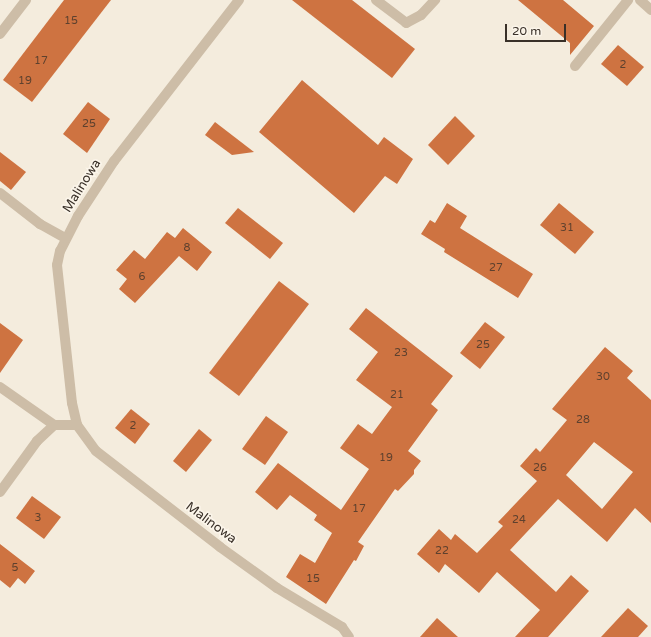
<!DOCTYPE html>
<style>
body{margin:0}
#map{position:relative;width:651px;height:637px;overflow:hidden;background:#f4ecdd;font-family:"Varela Round",sans-serif}
div>[style]{position:absolute}
.building>*{inset:0;background:#ce7341}
.minor>*{height:10px;margin:-5px;padding:0 5px;transform-origin:5px;border-radius:5px;background:#cdbda7}
span{translate:-50% -50%;white-space:nowrap;text-align:center;line-height:1.15;-webkit-text-stroke:3.5px #fbf5ea;paint-order:stroke}
.number-label{font-size:11px;color:#5e412e}
.number-label span{-webkit-text-stroke-width:0}
.street-label{font-size:13px;color:#393028}
.scale{position:absolute;left:505px;top:24px;width:61px;height:18px;box-sizing:border-box;border:2px solid #393028;border-top:0;padding-left:5px;font-size:12px;line-height:14px;white-space:nowrap;color:#393028;-webkit-text-stroke:3px #fbf5ea;paint-order:stroke}
</style>
<div id="map">
<div class="building">
<i style="clip-path:polygon(64px 0,111px 0,32px 102px,3px 80px)"></i>
<i style="clip-path:polygon(292px 0,352px 0,415px 49px,392px 78px)"></i>
<i style="clip-path:polygon(518px 0,563px 0,594px 26px,570px 55px,570px 43px)"></i>
<i style="clip-path:polygon(618px 45px,644px 67px,627px 86px,601px 64px)"></i>
<i style="clip-path:polygon(302px 80px,378px 145px,384px 137px,413px 159px,397px 184px,385px 176px,354px 213px,259px 132px)"></i>
<i style="clip-path:polygon(88px 102px,110px 119px,87px 153px,63px 134px)"></i>
<i style="clip-path:polygon(455px 116px,475px 136px,448px 165px,428px 145px)"></i>
<i style="clip-path:polygon(215px 122px,254px 152px,232px 155px,205px 135px)"></i>
<i style="clip-path:polygon(0 152px,26px 172px,11px 190px,0 181px)"></i>
<i style="clip-path:polygon(447px 203px,467px 216px,460px 228px,533px 274px,518px 298px,444px 252px,445px 249px,421px 234px,430px 220px,435px 223px)"></i>
<i style="clip-path:polygon(559px 203px,594px 232px,575px 254px,540px 225px)"></i>
<i style="clip-path:polygon(238px 208px,283px 243px,270px 259px,225px 223px)"></i>
<i style="clip-path:polygon(183px 228px,212px 252px,197px 271px,179px 256px,135px 303px,119px 289px,127px 279px,116px 270px,134px 250px,145px 259px,167px 232px,175px 238px)"></i>
<i style="clip-path:polygon(279px 281px,309px 304px,239px 396px,209px 373px)"></i>
<i style="clip-path:polygon(366px 308px,453px 376px,431px 404px,438px 410px,408px 451px,421px 461px,414px 470px,414px 474px,398px 491px,395px 489px,358px 542px,364px 546px,356px 561px,354px 560px,326px 604px,286px 577px,300px 554px,315px 563px,332px 533px,314px 520px,317px 515px,290px 495px,277px 510px,255px 492px,278px 463px,341px 510px,369px 469px,340px 448px,358px 424px,372px 434px,392px 407px,356px 380px,378px 352px,349px 329px)"></i>
<i style="clip-path:polygon(485px 322px,505px 337px,480px 369px,460px 353px)"></i>
<i style="clip-path:polygon(0 323px,23px 340px,0 373px)"></i>
<i style="clip-path:polygon(evenodd,605px 347px,633px 371px,627px 378px,651px 400px,651px 523px,635px 508px,607px 542px,558px 499px,510px 550px,556px 592px,571px 575px,589px 591px,548px 637px,515px 637px,540px 610px,497px 572px,479px 593px,445px 564px,439px 573px,417px 554px,439px 529px,451px 540px,455px 534px,477px 553px,503px 526px,498px 522px,537px 481px,520px 466px,536px 448px,540px 452px,567px 420px,552px 409px,605px 347px,594px 442px,633px 472px,602px 509px,566px 475px,594px 442px)"></i>
<i style="clip-path:polygon(131px 409px,150px 424px,135px 444px,115px 428px)"></i>
<i style="clip-path:polygon(266px 416px,288px 432px,265px 465px,242px 449px)"></i>
<i style="clip-path:polygon(199px 429px,212px 440px,186px 472px,173px 461px)"></i>
<i style="clip-path:polygon(32px 496px,61px 517px,44px 539px,16px 518px)"></i>
<i style="clip-path:polygon(0 544px,35px 571px,25px 584px,18px 578px,10px 588px,0 580px)"></i>
<i style="clip-path:polygon(628px 608px,648px 626px,638px 637px,601px 637px)"></i>
<i style="clip-path:polygon(437px 618px,458px 637px,420px 637px)"></i>
</div>
<div class="minor">
<i style="left:239px;top:0;width:204px;rotate:127.8deg"></i>
<i style="left:114px;top:161px;width:66px;rotate:123.2deg"></i>
<i style="left:78px;top:216px;width:39px;rotate:117deg"></i>
<i style="left:60px;top:251px;width:14px;rotate:102deg"></i>
<i style="left:57px;top:265px;width:139px;rotate:83.8deg"></i>
<i style="left:72px;top:403px;width:23px;rotate:77deg"></i>
<i style="left:77px;top:425px;width:32px;rotate:54deg"></i>
<i style="left:96px;top:451px;width:157px;rotate:37.7deg"></i>
<i style="left:220px;top:547px;width:70px;rotate:35.7deg"></i>
<i style="left:277px;top:588px;width:76px;rotate:31deg"></i>
<i style="left:342px;top:627px;width:12px;rotate:55deg"></i>
<i style="left:376px;top:0;width:38px;rotate:37deg"></i>
<i style="left:406px;top:23px;width:17px;rotate:-28deg"></i>
<i style="left:421px;top:15px;width:21px;rotate:-47deg"></i>
<i style="left:640px;top:0;width:15px;rotate:42deg"></i>
<i style="left:0;top:34px;width:43px;rotate:-52.6deg"></i>
<i style="left:575px;top:66px;width:85px;rotate:-51.2deg"></i>
<i style="left:0;top:193px;width:51px;rotate:37.8deg"></i>
<i style="left:40px;top:224px;width:29px;rotate:29deg"></i>
<i style="left:0;top:387px;width:66px;rotate:35.1deg"></i>
<i style="left:0;top:492px;width:63px;rotate:-54deg"></i>
<i style="left:37px;top:441px;width:23px;rotate:-43deg"></i>
<i style="left:54px;top:425px;width:23px"></i>
</div>
<div class="number-label">
<span style="left:71px;top:21px">15</span>
<span style="left:41px;top:61px">17</span>
<span style="left:623px;top:65px">2</span>
<span style="left:25px;top:81px">19</span>
<span style="left:89px;top:124px">25</span>
<span style="left:567px;top:228px">31</span>
<span style="left:187px;top:248px">8</span>
<span style="left:496px;top:268px">27</span>
<span style="left:142px;top:277px">6</span>
<span style="left:483px;top:345px">25</span>
<span style="left:401px;top:353px">23</span>
<span style="left:603px;top:377px">30</span>
<span style="left:397px;top:395px">21</span>
<span style="left:583px;top:420px">28</span>
<span style="left:133px;top:426px">2</span>
<span style="left:386px;top:458px">19</span>
<span style="left:540px;top:468px">26</span>
<span style="left:359px;top:509px">17</span>
<span style="left:38px;top:518px">3</span>
<span style="left:519px;top:520px">24</span>
<span style="left:442px;top:551px">22</span>
<span style="left:15px;top:568px">5</span>
<span style="left:313px;top:579px">15</span>
</div>
<div class="street-label">
<span style="left:82px;top:186px;rotate:-58deg">Malinowa</span>
<span style="left:211px;top:523px;rotate:37deg">Malinowa</span>
</div>
<div class="scale">20 m</div>
</div>
